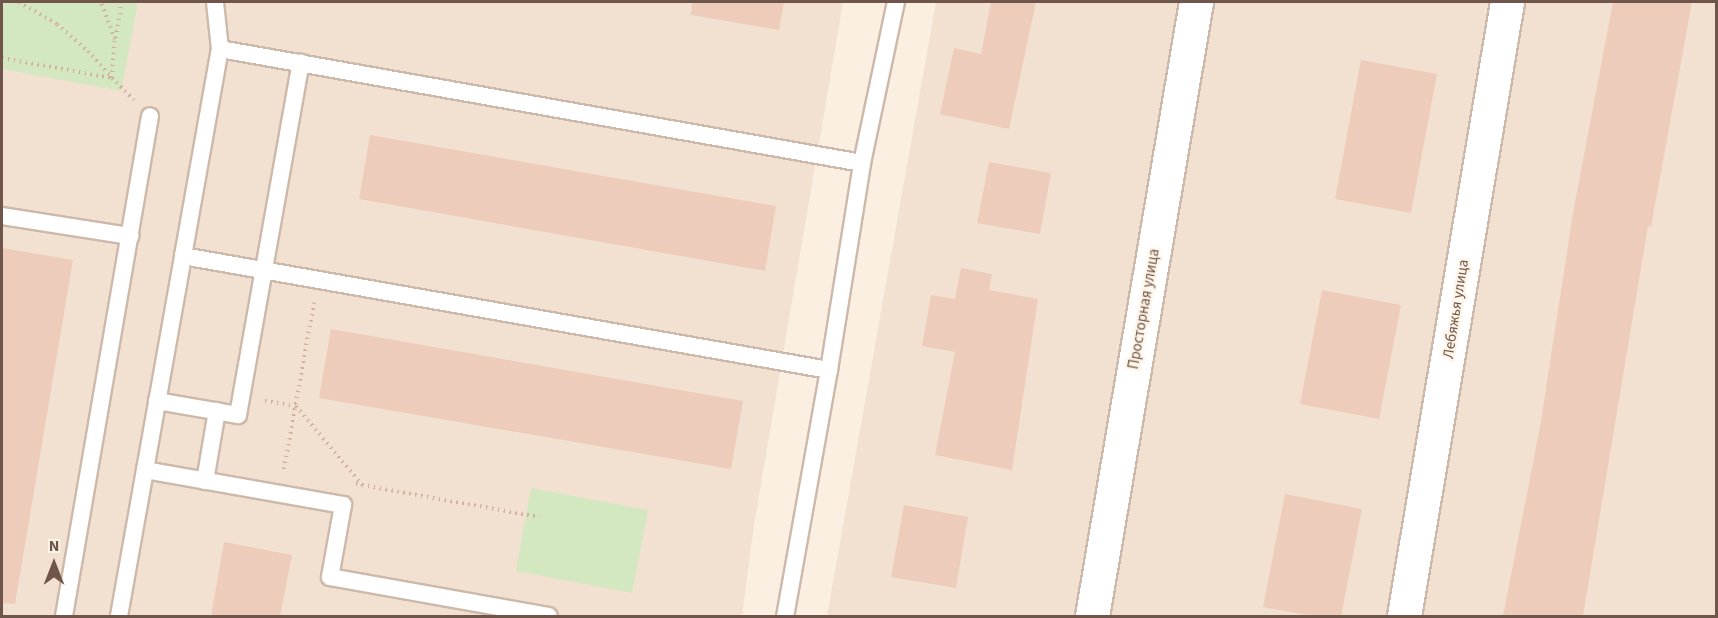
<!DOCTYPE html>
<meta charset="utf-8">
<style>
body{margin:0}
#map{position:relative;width:1718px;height:618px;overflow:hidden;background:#fbefe1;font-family:"Source Sans 3",sans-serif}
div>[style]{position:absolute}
.residential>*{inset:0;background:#f2e1d0}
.green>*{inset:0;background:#d3e7c1}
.building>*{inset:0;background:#ecb}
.path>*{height:4px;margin-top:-2px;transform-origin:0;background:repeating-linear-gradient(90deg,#d3b09e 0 1.5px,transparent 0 6px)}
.roads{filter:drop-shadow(2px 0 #cdb9ac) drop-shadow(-2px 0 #cdb9ac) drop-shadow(0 2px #cdb9ac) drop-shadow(0 -2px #cdb9ac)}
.service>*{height:16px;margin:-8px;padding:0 8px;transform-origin:8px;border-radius:8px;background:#fff}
.minor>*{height:33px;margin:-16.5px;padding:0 16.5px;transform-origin:16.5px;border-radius:16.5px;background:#fff}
span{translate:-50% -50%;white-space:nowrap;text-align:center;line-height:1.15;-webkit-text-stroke:4.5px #fef4e7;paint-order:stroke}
.street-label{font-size:15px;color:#70554a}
.frame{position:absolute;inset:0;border:3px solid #70554a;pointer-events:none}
.north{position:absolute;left:24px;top:534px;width:60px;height:60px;-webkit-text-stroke:4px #fef4e7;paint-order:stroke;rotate:0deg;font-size:16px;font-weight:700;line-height:24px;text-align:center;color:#70554a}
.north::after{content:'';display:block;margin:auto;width:21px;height:27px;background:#70554a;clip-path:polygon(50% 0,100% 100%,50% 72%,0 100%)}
</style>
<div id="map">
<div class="residential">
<i style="clip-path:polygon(2px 2px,843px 2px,754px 525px,742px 616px,2px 616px)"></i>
<i style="clip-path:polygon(936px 2px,1716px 2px,1716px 616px,827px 616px)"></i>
</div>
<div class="green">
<i style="clip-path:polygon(2px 2px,138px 2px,121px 91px,2px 69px)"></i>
<i style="clip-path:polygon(531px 488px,648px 510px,632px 593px,516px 571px)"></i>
</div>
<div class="building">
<i style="clip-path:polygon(692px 2px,784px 2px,779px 30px,691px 15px)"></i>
<i style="clip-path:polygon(991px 2px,1036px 2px,1009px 129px,940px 114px,954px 48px,981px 54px)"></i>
<i style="clip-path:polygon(1613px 2px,1692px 2px,1651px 227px,1648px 226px,1583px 616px,1503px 616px,1540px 427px,1573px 213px)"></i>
<i style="clip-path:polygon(1361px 60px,1437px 74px,1411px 213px,1335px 199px)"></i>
<i style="clip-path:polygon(370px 135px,776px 206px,765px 271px,359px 199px)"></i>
<i style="clip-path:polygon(989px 162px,1051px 173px,1040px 234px,977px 223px)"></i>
<i style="clip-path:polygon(2px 248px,73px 260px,15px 604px,2px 603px)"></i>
<i style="clip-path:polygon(961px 268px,992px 274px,989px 290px,1038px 299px,1012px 470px,935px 455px,955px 352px,922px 346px,931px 295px,955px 299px)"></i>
<i style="clip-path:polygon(1322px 290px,1401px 305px,1379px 419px,1300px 404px)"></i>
<i style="clip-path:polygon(331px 329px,743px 401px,731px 469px,319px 398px)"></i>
<i style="clip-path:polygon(1285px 494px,1362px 509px,1341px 616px,1312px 616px,1263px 607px)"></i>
<i style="clip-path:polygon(904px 505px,968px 517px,956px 588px,891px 577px)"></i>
<i style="clip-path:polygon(224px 542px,292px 555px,280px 616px,211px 616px)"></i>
</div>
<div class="path">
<i style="left:19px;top:2px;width:44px;rotate:30.1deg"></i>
<i style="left:57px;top:24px;width:41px;rotate:41.1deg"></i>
<i style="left:88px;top:51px;width:36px;rotate:48deg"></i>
<i style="left:112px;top:78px;width:39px;rotate:-86deg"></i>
<i style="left:115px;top:39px;width:40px;rotate:-111deg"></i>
<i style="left:116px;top:38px;width:36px;rotate:-81deg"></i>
<i style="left:2px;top:58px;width:112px;rotate:10.3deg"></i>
<i style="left:112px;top:78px;width:31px;rotate:45deg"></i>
<i style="left:265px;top:401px;width:31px;rotate:9deg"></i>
<i style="left:296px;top:406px;width:103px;rotate:50.1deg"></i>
<i style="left:284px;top:469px;width:169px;rotate:-79.8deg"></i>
<i style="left:356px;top:484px;width:186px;rotate:10.2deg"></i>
</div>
<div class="roads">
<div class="service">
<i style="left:220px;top:49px;width:652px;rotate:10.07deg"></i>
<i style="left:2px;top:216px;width:130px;rotate:8.9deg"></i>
<i style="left:183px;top:256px;width:210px;rotate:-79.9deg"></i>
<i style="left:220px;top:49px;width:47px;rotate:-96.1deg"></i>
<i style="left:829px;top:370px;width:210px;rotate:-80.9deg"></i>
<i style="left:862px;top:163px;width:165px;rotate:-78.1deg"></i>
<i style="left:157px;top:401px;width:82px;rotate:9.8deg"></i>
<i style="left:238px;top:415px;width:358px;rotate:-79.9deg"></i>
<i style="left:145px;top:470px;width:201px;rotate:10deg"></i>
<i style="left:343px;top:505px;width:73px;rotate:100.2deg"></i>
<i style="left:330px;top:577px;width:222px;rotate:10.1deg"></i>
<i style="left:205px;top:481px;width:71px;rotate:-80.3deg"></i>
<i style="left:64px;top:616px;width:507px;rotate:-80.24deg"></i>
<i style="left:119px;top:616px;width:366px;rotate:-79.9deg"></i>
<i style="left:183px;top:256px;width:656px;rotate:10.01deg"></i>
<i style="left:829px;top:370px;width:250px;rotate:100.1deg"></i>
</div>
<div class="minor">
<i style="left:1092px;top:616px;width:623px;rotate:-80.39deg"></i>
<i style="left:1404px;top:616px;width:623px;rotate:-80.48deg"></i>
</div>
</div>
<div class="street-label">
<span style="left:1144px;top:309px;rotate:-80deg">Просторная улица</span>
<span style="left:1456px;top:309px;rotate:-81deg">Лебяжья улица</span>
</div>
<div class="frame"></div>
<div class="north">N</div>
</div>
